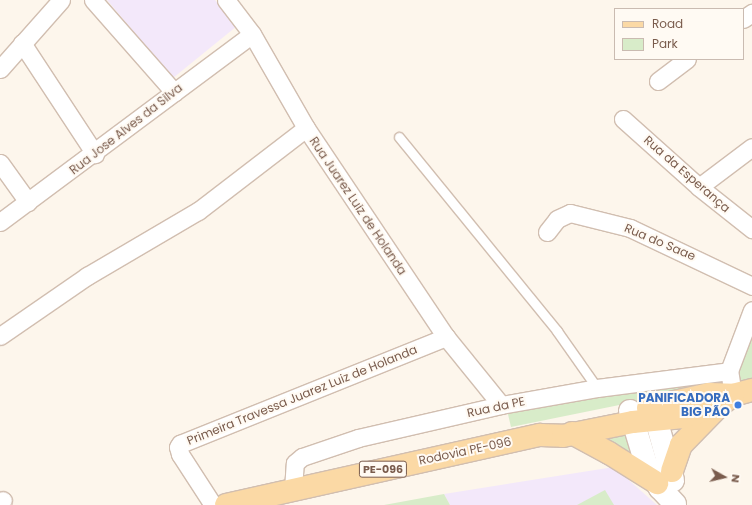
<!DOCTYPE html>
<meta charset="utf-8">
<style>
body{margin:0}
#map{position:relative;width:752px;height:505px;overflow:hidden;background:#fdf6ec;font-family:Poppins,sans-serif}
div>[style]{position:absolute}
.education>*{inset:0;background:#f3e8fa}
.green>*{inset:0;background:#d8ecc9}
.roads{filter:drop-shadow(1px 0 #d1beb0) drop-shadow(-1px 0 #d1beb0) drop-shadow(0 1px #d1beb0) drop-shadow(0 -1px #d1beb0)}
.lane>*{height:9px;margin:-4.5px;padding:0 4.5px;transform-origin:4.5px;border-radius:4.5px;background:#fff}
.street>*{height:17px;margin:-8.5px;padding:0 8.5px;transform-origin:8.5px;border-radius:8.5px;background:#fff}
.secondary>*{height:22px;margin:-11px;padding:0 11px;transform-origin:11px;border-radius:11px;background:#fff}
.primary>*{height:22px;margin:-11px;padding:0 11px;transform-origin:11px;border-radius:11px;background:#fbd9a5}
.dots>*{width:11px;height:11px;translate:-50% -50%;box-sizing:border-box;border:2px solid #fffaf3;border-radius:50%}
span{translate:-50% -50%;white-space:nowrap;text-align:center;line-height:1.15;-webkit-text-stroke:4px #fffaf3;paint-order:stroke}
.shield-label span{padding:1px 3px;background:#fffaf3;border:1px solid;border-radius:3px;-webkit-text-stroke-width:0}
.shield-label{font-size:11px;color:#7a5c4d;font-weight:700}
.street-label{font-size:12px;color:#7a5c4d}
.shop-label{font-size:12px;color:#366cbe;font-weight:700}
.right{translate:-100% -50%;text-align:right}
.legend{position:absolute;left:614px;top:8px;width:130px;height:52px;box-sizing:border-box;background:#fffaf3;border:1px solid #cabbb1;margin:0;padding:5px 7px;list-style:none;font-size:12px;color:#7a5c4d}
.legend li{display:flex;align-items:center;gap:8px;height:20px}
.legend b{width:20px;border:1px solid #cabbb1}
.north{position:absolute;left:704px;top:457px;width:40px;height:40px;-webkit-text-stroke:3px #fffaf3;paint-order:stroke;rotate:98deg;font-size:11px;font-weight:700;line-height:16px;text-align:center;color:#7a5c4d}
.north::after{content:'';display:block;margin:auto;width:14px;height:18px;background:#7a5c4d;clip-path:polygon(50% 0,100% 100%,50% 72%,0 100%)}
</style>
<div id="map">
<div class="education">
<i style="clip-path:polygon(107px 0,215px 0,237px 26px,173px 78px)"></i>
<i style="clip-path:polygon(614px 467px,657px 505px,450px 505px,444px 494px)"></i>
</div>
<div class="green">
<i style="clip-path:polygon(752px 323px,752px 379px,735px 383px,733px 369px)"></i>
<i style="clip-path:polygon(705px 376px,708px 387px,511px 427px,507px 410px)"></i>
<i style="clip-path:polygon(636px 424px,638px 468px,583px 434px)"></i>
<i style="clip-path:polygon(605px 490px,614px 505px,577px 505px)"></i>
<i style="clip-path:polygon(444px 494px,450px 505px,384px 505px)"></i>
</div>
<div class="roads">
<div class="lane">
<i style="left:399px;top:137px;width:250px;rotate:50.8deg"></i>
<i style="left:557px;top:331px;width:70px;rotate:54.9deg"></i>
</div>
<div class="street">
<i style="left:93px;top:0;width:123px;rotate:48.6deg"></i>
<i style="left:226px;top:0;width:43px;rotate:52.6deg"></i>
<i style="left:252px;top:34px;width:108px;rotate:60.1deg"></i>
<i style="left:306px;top:128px;width:252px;rotate:56.2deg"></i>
<i style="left:446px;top:337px;width:87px;rotate:51deg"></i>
<i style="left:743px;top:19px;width:11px;rotate:-34deg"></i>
<i style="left:22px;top:43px;width:133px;rotate:56.7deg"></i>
<i style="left:0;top:69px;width:92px;rotate:-48.5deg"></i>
<i style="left:658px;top:81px;width:36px;rotate:-37deg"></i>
<i style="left:623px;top:119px;width:102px;rotate:41.8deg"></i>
<i style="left:699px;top:187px;width:68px;rotate:38.4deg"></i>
<i style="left:0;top:163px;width:48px;rotate:54.3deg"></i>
<i style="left:699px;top:187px;width:66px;rotate:-37deg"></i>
<i style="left:0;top:222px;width:314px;rotate:-36.7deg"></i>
<i style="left:547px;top:232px;width:16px;rotate:-52deg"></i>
<i style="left:557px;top:219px;width:14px;rotate:-25deg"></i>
<i style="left:570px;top:213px;width:62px;rotate:14deg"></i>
<i style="left:630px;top:228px;width:135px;rotate:25.4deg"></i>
<i style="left:0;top:336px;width:106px;rotate:-34.6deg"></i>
<i style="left:87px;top:276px;width:129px;rotate:-30.4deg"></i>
<i style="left:198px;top:211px;width:136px;rotate:-37.5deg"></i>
<i style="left:733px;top:395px;width:24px;rotate:-99deg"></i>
<i style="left:729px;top:371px;width:65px;rotate:-69.3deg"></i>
<i style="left:293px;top:489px;width:26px;rotate:-86deg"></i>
<i style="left:295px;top:463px;width:9px;rotate:-41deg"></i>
<i style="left:302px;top:457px;width:59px;rotate:-18.7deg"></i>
<i style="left:358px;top:438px;width:147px;rotate:-13deg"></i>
<i style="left:501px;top:405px;width:97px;rotate:-10deg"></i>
<i style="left:597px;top:388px;width:133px;rotate:-7.3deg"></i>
<i style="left:0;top:503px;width:4px;rotate:-45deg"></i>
<i style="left:213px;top:505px;width:61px;rotate:-122.9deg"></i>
<i style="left:180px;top:454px;width:7px;rotate:-106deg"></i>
<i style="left:178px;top:447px;width:4px;rotate:-56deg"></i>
<i style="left:180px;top:444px;width:287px;rotate:-21.9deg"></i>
</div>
<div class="secondary">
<i style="left:653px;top:408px;width:75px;rotate:74.5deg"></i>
<i style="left:630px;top:411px;width:55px;rotate:73.2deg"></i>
<i style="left:646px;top:464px;width:28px;rotate:60deg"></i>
<i style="left:660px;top:488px;width:22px;rotate:47deg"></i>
</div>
<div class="primary">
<i style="left:648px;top:408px;width:63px;rotate:-12.9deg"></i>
<i style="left:709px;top:394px;width:24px;rotate:2deg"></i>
<i style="left:733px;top:395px;width:20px;rotate:-15deg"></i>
<i style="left:572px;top:433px;width:42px;rotate:28.4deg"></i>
<i style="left:609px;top:453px;width:57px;rotate:32deg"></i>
<i style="left:672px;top:471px;width:28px;rotate:-71deg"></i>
<i style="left:681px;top:445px;width:52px;rotate:-45.8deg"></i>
<i style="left:226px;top:505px;width:322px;rotate:-12.6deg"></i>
<i style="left:540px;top:435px;width:23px;rotate:2deg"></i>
<i style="left:563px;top:436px;width:71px;rotate:-11.3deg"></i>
<i style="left:633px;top:422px;width:50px;rotate:-5.7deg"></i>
<i style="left:683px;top:417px;width:38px;rotate:-17deg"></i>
<i style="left:719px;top:406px;width:18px;rotate:-38deg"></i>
</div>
</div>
<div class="dots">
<i style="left:738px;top:405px;background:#3f7fe0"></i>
</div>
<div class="shield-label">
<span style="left:383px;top:469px">PE-096</span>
</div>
<div class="street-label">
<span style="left:126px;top:129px;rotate:-38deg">Rua Jose Alves da Silva</span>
<span style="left:687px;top:174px;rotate:41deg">Rua da Esperança</span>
<span style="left:358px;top:206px;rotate:56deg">Rua Juarez Luiz de Holanda</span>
<span style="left:660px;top:242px;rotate:23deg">Rua do Saae</span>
<span style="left:302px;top:395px;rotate:-22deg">Primeira Travessa Juarez Luiz de Holanda</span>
<span style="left:496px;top:407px;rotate:-12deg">Rua da PE</span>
<span style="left:465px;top:451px;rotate:-12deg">Rodovia PE-096</span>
</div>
<div class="shop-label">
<span class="right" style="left:730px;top:405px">PANIFICADORA<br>BIG PÃO</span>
</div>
<ul class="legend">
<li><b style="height:5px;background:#fbd9a5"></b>Road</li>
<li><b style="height:11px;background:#d8ecc9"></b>Park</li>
</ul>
<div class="north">N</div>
</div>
